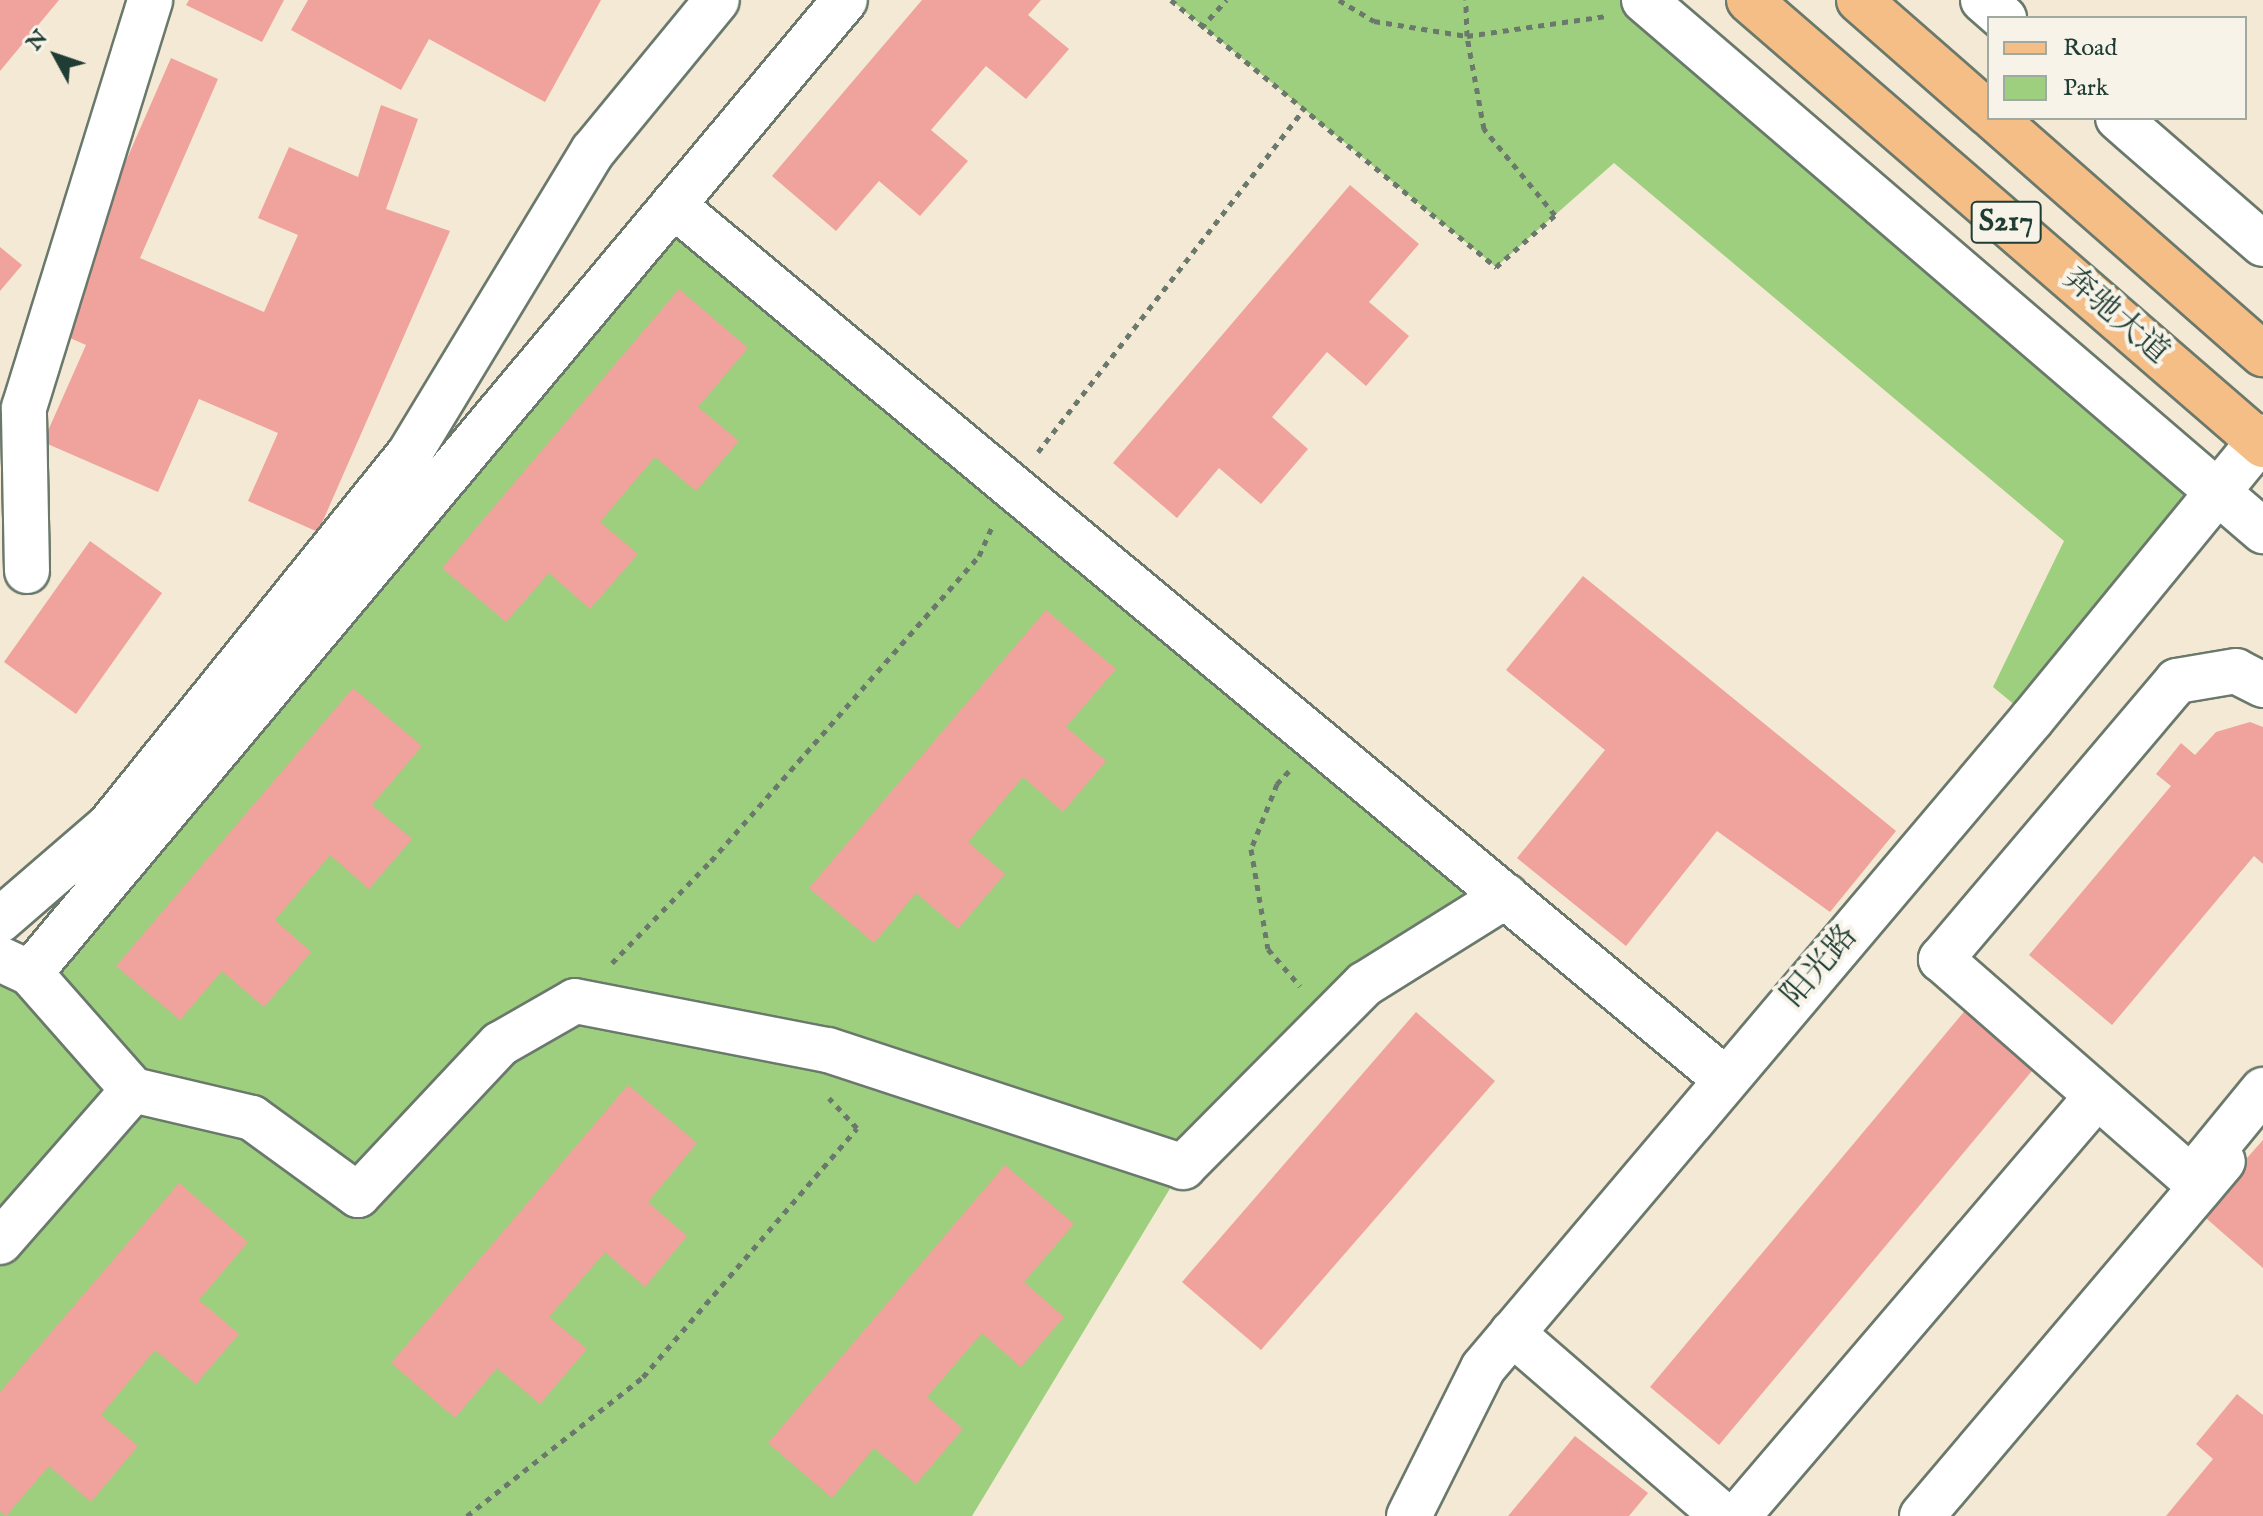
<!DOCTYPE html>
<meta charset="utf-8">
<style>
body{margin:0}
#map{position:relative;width:2263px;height:1516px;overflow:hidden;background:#f4e9d4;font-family:"IM FELL English","Noto Serif SC",serif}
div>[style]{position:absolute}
.green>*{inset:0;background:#9dcf7e}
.building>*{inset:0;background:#efa39c}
.path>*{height:5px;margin-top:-2.5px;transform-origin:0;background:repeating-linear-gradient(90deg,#6a796c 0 6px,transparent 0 12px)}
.roads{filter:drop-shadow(2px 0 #6a796c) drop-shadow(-2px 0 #6a796c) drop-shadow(0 2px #6a796c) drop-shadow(0 -2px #6a796c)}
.minor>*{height:44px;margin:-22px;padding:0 22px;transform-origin:22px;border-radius:22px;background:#fff}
.major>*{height:44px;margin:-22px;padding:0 22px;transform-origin:22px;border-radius:22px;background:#f6be87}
span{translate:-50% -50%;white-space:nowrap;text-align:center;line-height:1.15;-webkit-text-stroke:8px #f7f3e8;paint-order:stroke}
.shield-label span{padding:2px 6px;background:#f7f3e8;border:2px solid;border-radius:6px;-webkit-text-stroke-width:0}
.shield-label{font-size:30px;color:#1f3d34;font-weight:700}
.street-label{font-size:32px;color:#1f3d34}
.legend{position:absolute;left:1987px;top:16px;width:260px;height:104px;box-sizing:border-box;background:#f7f3e8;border:2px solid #a1aaa0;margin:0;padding:10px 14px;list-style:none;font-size:24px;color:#1f3d34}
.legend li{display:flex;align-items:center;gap:16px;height:40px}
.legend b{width:40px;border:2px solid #a1aaa0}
.north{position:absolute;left:16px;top:16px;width:80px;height:80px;-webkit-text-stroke:6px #f7f3e8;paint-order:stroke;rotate:310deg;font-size:22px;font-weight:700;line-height:32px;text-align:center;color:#1f3d34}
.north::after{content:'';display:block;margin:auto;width:28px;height:36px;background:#1f3d34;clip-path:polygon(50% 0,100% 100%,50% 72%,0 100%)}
</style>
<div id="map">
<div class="green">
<i style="clip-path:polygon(1171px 0,1644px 0,2218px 491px,2032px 719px,1993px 687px,2064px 541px,1614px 163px,1496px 267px)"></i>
<i style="clip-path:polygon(673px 205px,1506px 896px,1365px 984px,1183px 1167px,972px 1516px,0 1516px,0 959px,29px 973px)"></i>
</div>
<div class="building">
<i style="clip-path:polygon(0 0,59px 0,0 71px)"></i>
<i style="clip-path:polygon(189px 0,284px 0,262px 42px,186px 5px)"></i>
<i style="clip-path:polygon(308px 0,601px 0,545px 102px,429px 39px,401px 90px,291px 30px)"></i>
<i style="clip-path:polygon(922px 0,1041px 0,1028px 15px,1069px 49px,1026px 99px,986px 66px,931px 130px,968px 161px,920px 216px,879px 181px,836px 231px,772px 176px)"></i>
<i style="clip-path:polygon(171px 58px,218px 79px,140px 258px,264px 312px,298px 235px,258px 218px,289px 147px,358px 177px,381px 105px,418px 119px,386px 209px,450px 231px,318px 532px,248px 501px,278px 433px,199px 399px,158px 492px,43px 442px,86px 345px,52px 330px)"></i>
<i style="clip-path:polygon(1350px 185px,1419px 244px,1369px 302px,1409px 336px,1366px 386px,1327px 352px,1272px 417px,1308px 449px,1261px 504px,1219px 468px,1177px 518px,1113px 463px)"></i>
<i style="clip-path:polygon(0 247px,22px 265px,0 291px)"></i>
<i style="clip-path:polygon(679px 289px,748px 348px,698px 407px,739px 441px,696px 491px,655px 457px,600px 522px,638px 554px,590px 609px,549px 573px,506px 622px,442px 568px)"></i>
<i style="clip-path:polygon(90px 541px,162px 593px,76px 714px,4px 662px)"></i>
<i style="clip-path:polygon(1583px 576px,1896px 831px,1830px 912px,1717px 831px,1626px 946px,1517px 858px,1605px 750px,1506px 670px)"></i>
<i style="clip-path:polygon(1046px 610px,1116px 669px,1066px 727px,1106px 761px,1063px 812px,1023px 777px,968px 842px,1005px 874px,958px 929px,916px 893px,874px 943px,809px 888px)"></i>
<i style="clip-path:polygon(353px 688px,422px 746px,372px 805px,412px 839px,369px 889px,330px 855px,275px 920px,311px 952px,264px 1007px,222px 971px,180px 1020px,116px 966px)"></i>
<i style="clip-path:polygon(2250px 722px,2263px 727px,2263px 864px,2254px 856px,2112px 1025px,2029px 955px,2171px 786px,2156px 774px,2181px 743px,2195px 755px,2216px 732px)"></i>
<i style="clip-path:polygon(1973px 1001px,2042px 1059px,1719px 1445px,1650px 1387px)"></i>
<i style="clip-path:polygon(1416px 1012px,1495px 1081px,1261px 1350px,1182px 1282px)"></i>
<i style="clip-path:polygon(628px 1085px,697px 1143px,648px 1202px,687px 1236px,645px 1287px,605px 1252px,549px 1317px,587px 1349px,540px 1404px,497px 1368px,455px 1418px,391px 1363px)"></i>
<i style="clip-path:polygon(2263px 1140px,2263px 1268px,2199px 1212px)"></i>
<i style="clip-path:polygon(1005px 1165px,1074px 1224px,1024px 1282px,1064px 1317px,1021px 1367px,982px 1333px,927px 1397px,963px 1429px,916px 1484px,874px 1448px,832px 1498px,768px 1443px)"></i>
<i style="clip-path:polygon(179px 1183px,248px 1242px,199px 1300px,239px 1334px,196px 1384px,155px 1350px,101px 1415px,138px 1446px,91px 1502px,49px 1466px,6px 1516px,0 1511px,0 1392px)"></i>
<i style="clip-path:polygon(2237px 1394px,2263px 1415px,2263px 1516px,2166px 1516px,2213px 1459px,2196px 1444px)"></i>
<i style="clip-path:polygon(1575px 1436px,1648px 1493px,1629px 1516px,1508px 1516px)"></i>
</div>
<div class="path">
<i style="left:1171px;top:0;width:421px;rotate:39.4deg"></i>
<i style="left:1496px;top:267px;width:79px;rotate:-41.4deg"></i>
<i style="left:1555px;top:215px;width:112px;rotate:-129.5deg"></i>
<i style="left:1484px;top:129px;width:95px;rotate:-100.4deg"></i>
<i style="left:1467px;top:36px;width:36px;rotate:-92deg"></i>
<i style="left:1339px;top:0;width:41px;rotate:31deg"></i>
<i style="left:1374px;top:21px;width:94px;rotate:9.2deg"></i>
<i style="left:1467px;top:36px;width:139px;rotate:-8.2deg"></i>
<i style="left:1201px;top:28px;width:38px;rotate:-48deg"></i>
<i style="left:1038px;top:452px;width:433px;rotate:-52.2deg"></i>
<i style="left:1289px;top:771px;width:18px;rotate:133deg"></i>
<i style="left:1277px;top:784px;width:70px;rotate:111.8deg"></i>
<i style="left:1251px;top:849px;width:101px;rotate:80.4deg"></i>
<i style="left:1268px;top:949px;width:49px;rotate:49.1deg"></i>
<i style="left:612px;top:963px;width:142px;rotate:-45.9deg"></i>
<i style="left:711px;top:861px;width:406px;rotate:-48.7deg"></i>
<i style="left:979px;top:556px;width:34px;rotate:-66deg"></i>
<i style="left:467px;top:1516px;width:224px;rotate:-38.3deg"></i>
<i style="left:643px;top:1377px;width:328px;rotate:-49.3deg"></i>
<i style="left:857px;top:1128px;width:41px;rotate:-133deg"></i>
</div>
<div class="roads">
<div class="minor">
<i style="left:1644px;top:0;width:816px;rotate:40.62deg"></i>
<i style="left:1983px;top:0;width:28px;rotate:41deg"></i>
<i style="left:2118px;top:118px;width:192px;rotate:41deg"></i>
<i style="left:673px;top:205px;width:1368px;rotate:39.72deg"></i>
<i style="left:27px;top:571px;width:163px;rotate:-91.1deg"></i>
<i style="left:24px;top:408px;width:427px;rotate:-72.8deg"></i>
<i style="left:2263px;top:685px;width:30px;rotate:-153deg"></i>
<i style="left:2236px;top:671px;width:60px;rotate:170.4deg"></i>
<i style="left:2177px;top:681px;width:365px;rotate:130.3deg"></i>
<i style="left:1941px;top:959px;width:332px;rotate:41.2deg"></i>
<i style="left:2191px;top:1178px;width:114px;rotate:-50.7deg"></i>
<i style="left:0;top:920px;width:144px;rotate:-40.8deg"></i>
<i style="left:109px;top:826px;width:476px;rotate:-51.1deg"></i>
<i style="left:408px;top:456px;width:357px;rotate:-58.8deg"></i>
<i style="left:593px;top:151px;width:195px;rotate:-50.6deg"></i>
<i style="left:0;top:959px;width:33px;rotate:25deg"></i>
<i style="left:30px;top:973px;width:156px;rotate:48.6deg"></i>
<i style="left:133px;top:1090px;width:122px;rotate:13.2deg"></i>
<i style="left:252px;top:1118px;width:131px;rotate:36deg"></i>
<i style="left:358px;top:1195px;width:207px;rotate:-46.8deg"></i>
<i style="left:500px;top:1044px;width:86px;rotate:-29.8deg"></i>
<i style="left:575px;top:1001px;width:258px;rotate:11deg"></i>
<i style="left:828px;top:1050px;width:374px;rotate:18.2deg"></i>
<i style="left:1183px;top:1167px;width:258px;rotate:-45.2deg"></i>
<i style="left:1365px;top:984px;width:166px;rotate:-32deg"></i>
<i style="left:30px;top:973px;width:1269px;rotate:-50.05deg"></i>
<i style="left:0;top:1242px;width:202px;rotate:-48.8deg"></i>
<i style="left:1512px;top:1333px;width:279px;rotate:40.9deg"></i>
<i style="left:1409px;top:1516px;width:165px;rotate:-63.4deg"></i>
<i style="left:1483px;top:1368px;width:850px;rotate:-49.77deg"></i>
<i style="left:2032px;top:719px;width:365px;rotate:-50.7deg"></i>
<i style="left:1738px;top:1516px;width:535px;rotate:-49.47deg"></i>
<i style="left:1922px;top:1516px;width:465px;rotate:-49.7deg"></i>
</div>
<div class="major">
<i style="left:1749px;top:0;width:680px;rotate:40.88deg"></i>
<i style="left:1859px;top:0;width:173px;rotate:41.2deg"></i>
<i style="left:1994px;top:118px;width:358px;rotate:41.3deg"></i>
</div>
</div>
<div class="shield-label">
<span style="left:2006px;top:222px">S217</span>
</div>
<div class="street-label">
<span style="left:2115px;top:317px;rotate:41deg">奔驰大道</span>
<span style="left:1821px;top:967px;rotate:-49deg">阳光路</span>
</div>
<ul class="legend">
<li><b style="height:10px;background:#f6be87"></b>Road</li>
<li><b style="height:22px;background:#9dcf7e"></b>Park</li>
</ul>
<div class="north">N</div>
</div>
